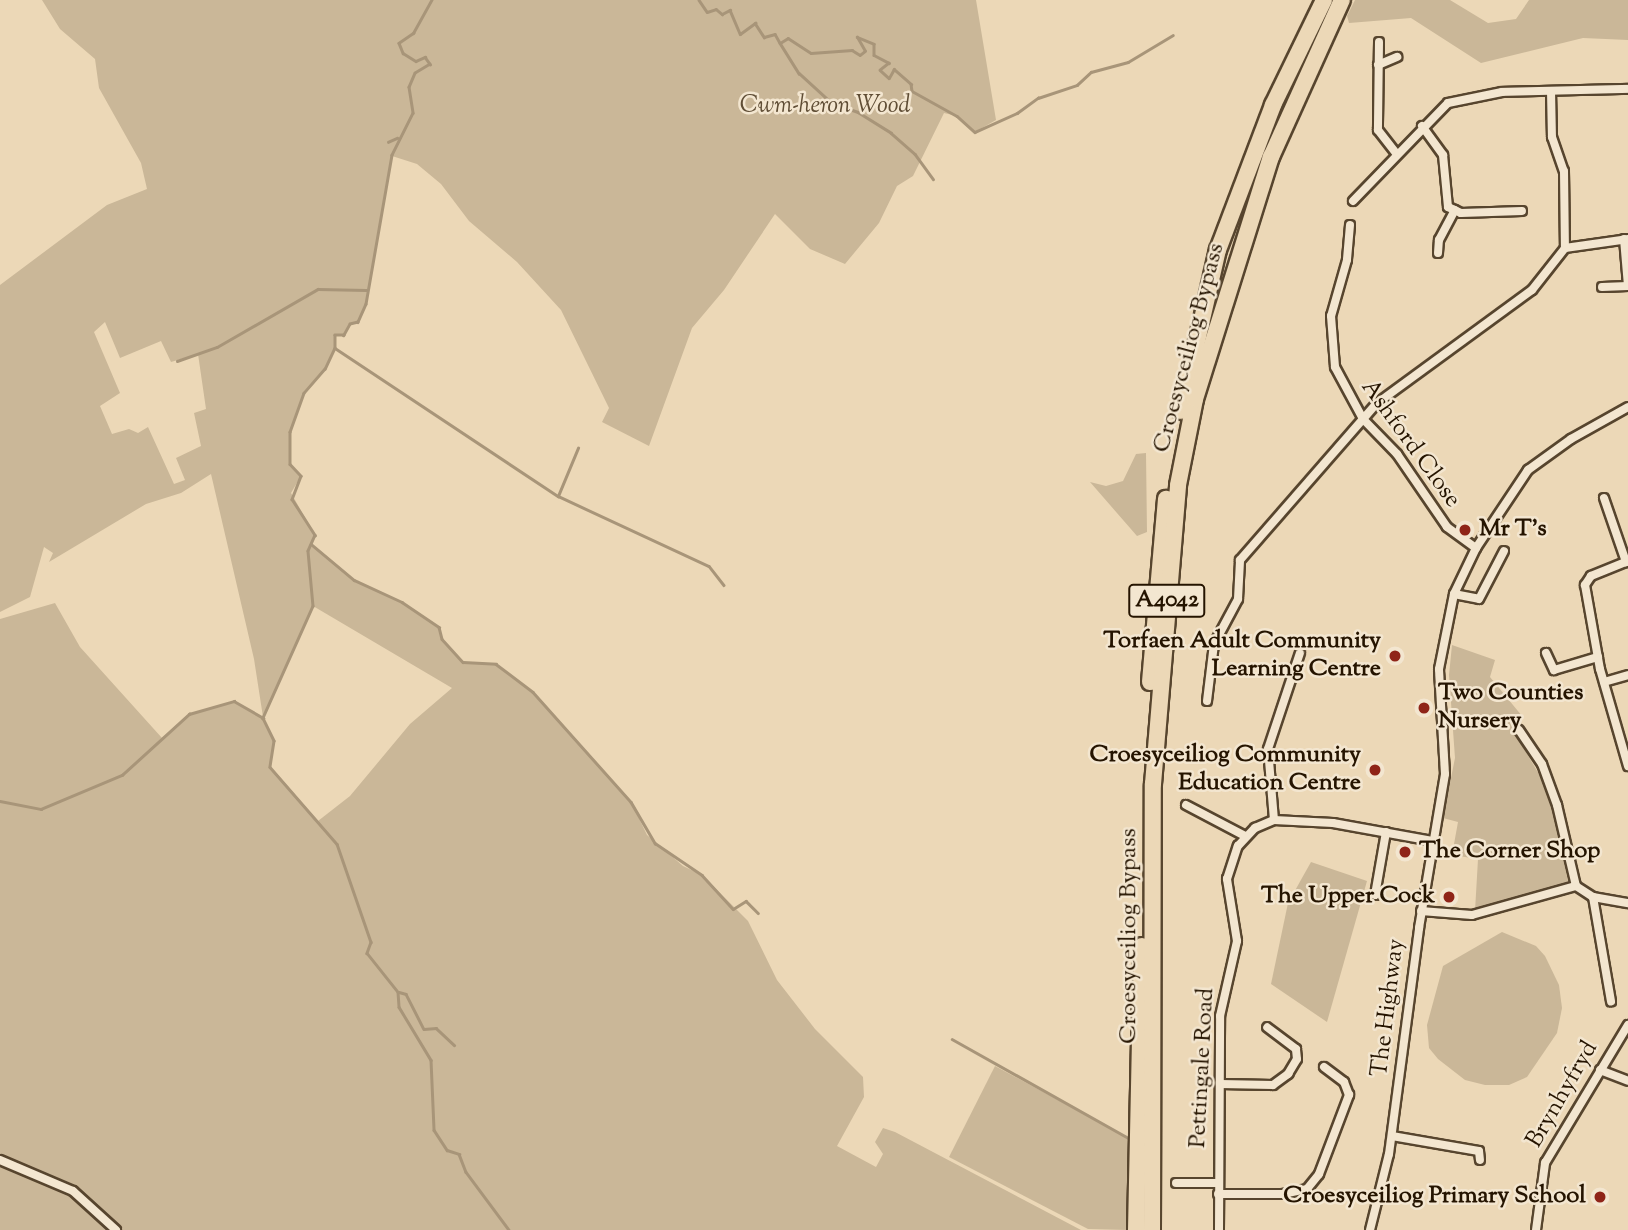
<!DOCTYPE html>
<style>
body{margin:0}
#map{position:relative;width:1628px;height:1230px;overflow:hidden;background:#ecd8b7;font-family:"Sorts Mill Goudy",serif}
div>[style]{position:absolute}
.green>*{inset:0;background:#cab798}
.stream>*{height:2.5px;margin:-1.25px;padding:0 1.25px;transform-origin:1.25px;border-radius:1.25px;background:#a89579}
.roads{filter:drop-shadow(2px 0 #57452e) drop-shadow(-2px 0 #57452e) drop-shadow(0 2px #57452e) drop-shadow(0 -2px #57452e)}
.street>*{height:8px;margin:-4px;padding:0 4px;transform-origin:4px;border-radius:4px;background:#f3e6d0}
.highway>*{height:16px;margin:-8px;padding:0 8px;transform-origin:8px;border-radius:8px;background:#ecd8b7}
.dots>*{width:19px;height:19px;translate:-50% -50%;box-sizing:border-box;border:4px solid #f3e6d0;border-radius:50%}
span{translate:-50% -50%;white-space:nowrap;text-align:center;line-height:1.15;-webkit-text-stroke:5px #f3e6d0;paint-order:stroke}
.shield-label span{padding:2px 5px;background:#f3e6d0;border:2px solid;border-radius:5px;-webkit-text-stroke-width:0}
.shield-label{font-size:23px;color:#251400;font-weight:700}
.park-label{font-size:24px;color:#5f4d35;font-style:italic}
.street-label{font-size:24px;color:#251400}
.poi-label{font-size:24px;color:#251400;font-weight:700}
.left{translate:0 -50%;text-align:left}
.right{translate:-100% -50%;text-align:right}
</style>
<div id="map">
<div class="green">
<i style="clip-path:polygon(evenodd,42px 0,976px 0,996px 120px,975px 132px,957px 116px,944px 113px,913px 176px,897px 186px,879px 223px,845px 264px,810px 249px,775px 214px,724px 290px,692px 328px,649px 446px,602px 422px,609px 408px,561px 310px,517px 262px,469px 221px,441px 184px,417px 164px,392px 156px,366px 304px,358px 322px,350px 324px,344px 335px,335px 335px,335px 348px,325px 369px,304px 393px,290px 431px,290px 464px,301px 476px,291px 493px,315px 535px,312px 545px,354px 580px,402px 602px,439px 627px,442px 639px,462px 662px,496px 664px,533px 692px,631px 802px,647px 835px,683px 866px,702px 875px,748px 921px,777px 980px,815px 1029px,863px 1077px,864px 1097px,837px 1146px,876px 1167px,883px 1154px,875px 1142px,883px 1128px,895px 1132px,1081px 1230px,123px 1230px,70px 1183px,0 1154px,0 619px,55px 603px,80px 647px,162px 738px,189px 714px,234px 701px,263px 717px,254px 659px,211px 474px,181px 493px,146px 504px,49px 562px,53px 553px,44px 547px,30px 597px,0 612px,0 285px,107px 205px,147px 189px,141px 163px,99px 88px,95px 59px,60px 29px,42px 0,105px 322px,120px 358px,161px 341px,171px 362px,198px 354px,206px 409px,194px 413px,201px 446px,176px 458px,185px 480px,174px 484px,148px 427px,138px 433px,129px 429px,112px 434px,100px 406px,120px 393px,94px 332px,105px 322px,42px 0,313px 606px,452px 688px,410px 724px,350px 796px,318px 821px,271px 767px,274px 741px,263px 718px,313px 606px)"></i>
<i style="clip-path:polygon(1355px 0,1450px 0,1488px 23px,1516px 19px,1529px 0,1628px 0,1628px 40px,1583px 38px,1481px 63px,1411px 18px,1349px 23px,1347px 16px)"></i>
<i style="clip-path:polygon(1146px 453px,1147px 532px,1137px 536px,1090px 482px,1106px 486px,1123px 481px,1136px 454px)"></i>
<i style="clip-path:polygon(1452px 645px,1495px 660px,1490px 677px,1522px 716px,1514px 732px,1549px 791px,1569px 886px,1475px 911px,1478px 859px,1452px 855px,1458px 822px,1443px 818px,1455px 758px,1449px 675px)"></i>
<i style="clip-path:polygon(1311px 862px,1367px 881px,1327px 1022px,1271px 984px,1288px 903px)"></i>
<i style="clip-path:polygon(1502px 932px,1536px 946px,1545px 956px,1559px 985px,1562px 1008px,1557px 1033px,1527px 1077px,1509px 1085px,1485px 1085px,1465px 1080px,1438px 1059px,1429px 1048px,1427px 1025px,1443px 966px)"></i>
<i style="clip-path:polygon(995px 1066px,1130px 1139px,1128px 1230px,1088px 1229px,949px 1157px)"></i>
<i style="clip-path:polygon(0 1165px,73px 1197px,109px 1230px,0 1230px)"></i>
</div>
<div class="stream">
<i style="left:432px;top:0;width:38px;rotate:119deg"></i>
<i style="left:414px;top:33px;width:18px;rotate:146deg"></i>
<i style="left:399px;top:43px;width:11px;rotate:68deg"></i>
<i style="left:403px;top:53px;width:15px;rotate:32deg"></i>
<i style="left:416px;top:61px;width:10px;rotate:-24deg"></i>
<i style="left:425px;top:57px;width:9px;rotate:54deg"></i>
<i style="left:430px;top:64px;width:17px;rotate:149deg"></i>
<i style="left:415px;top:73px;width:15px;rotate:113deg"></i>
<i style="left:409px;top:87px;width:26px;rotate:81deg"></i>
<i style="left:413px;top:113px;width:47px;rotate:116.6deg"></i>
<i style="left:392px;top:155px;width:151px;rotate:99.9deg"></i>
<i style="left:366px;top:304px;width:20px;rotate:114deg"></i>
<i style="left:358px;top:322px;width:8px;rotate:166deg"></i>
<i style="left:350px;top:324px;width:13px;rotate:119deg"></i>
<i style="left:344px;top:335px;width:9px;rotate:180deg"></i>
<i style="left:335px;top:335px;width:13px;rotate:90deg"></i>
<i style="left:335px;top:348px;width:23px;rotate:115deg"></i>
<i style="left:325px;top:369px;width:32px;rotate:131deg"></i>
<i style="left:304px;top:393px;width:41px;rotate:109.7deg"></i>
<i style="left:290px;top:432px;width:32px;rotate:90deg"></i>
<i style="left:290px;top:464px;width:16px;rotate:47deg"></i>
<i style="left:301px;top:476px;width:25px;rotate:111deg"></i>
<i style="left:292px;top:499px;width:43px;rotate:57.4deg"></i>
<i style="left:315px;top:535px;width:17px;rotate:114deg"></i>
<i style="left:308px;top:551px;width:55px;rotate:84.8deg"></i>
<i style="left:313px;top:606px;width:123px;rotate:114.1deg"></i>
<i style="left:263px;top:718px;width:25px;rotate:64deg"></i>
<i style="left:274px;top:741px;width:26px;rotate:99deg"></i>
<i style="left:270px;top:767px;width:102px;rotate:49deg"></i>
<i style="left:337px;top:844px;width:104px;rotate:70.9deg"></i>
<i style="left:371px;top:942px;width:12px;rotate:110deg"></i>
<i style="left:367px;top:953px;width:50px;rotate:51.5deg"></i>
<i style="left:398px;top:992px;width:15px;rotate:86deg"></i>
<i style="left:399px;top:1007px;width:62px;rotate:58.9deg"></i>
<i style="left:431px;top:1060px;width:70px;rotate:87.5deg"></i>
<i style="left:434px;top:1130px;width:24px;rotate:57deg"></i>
<i style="left:447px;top:1150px;width:13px;rotate:18deg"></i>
<i style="left:459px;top:1154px;width:19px;rotate:69deg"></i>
<i style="left:466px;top:1172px;width:72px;rotate:53.4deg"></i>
<i style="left:699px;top:0;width:14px;rotate:56deg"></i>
<i style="left:707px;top:12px;width:9px;rotate:-18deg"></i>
<i style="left:716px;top:9px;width:8px;rotate:40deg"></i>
<i style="left:722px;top:14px;width:9px;rotate:-27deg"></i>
<i style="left:730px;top:10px;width:26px;rotate:67deg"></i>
<i style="left:740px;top:34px;width:19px;rotate:-36deg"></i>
<i style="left:755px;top:23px;width:17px;rotate:57deg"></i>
<i style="left:764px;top:37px;width:11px;rotate:-15deg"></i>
<i style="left:775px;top:34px;width:10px;rotate:61deg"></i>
<i style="left:780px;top:43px;width:9px;rotate:-32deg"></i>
<i style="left:788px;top:38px;width:27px;rotate:33deg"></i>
<i style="left:811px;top:53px;width:41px;rotate:-4.2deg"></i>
<i style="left:852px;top:50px;width:9px;rotate:32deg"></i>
<i style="left:860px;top:55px;width:6px;rotate:-39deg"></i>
<i style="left:865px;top:51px;width:16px;rotate:-120deg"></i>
<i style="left:857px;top:37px;width:18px;rotate:22deg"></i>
<i style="left:874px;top:44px;width:11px;rotate:90deg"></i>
<i style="left:874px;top:55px;width:17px;rotate:28deg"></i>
<i style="left:889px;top:63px;width:11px;rotate:142deg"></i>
<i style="left:880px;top:70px;width:12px;rotate:42deg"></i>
<i style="left:889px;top:78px;width:10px;rotate:-61deg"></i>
<i style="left:894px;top:69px;width:23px;rotate:41deg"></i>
<i style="left:911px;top:84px;width:7px;rotate:82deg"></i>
<i style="left:912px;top:91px;width:51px;rotate:29.1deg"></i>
<i style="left:957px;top:116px;width:24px;rotate:42deg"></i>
<i style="left:975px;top:132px;width:46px;rotate:-24.3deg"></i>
<i style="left:1017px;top:113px;width:26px;rotate:-36deg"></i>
<i style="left:1038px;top:98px;width:41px;rotate:-18.4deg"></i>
<i style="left:1077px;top:85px;width:19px;rotate:-43deg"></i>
<i style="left:1091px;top:72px;width:38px;rotate:-15deg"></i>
<i style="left:1128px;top:62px;width:52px;rotate:-31deg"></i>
<i style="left:780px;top:43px;width:36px;rotate:58deg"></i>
<i style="left:799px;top:73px;width:45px;rotate:42.3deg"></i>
<i style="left:832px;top:103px;width:28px;rotate:19deg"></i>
<i style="left:858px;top:112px;width:39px;rotate:32deg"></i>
<i style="left:891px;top:133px;width:32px;rotate:41deg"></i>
<i style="left:915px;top:154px;width:31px;rotate:54deg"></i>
<i style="left:388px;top:142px;width:10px;rotate:-24deg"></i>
<i style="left:335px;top:348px;width:268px;rotate:33.6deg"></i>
<i style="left:558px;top:496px;width:166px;rotate:24.9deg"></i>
<i style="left:709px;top:566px;width:24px;rotate:52deg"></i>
<i style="left:177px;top:361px;width:42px;rotate:-19.3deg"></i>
<i style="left:217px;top:347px;width:116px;rotate:-29.9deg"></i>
<i style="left:318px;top:289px;width:48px;rotate:1.2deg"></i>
<i style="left:558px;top:496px;width:52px;rotate:-67.4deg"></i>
<i style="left:311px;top:544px;width:56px;rotate:39.9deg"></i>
<i style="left:354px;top:580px;width:53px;rotate:24.6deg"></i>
<i style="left:402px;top:602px;width:45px;rotate:34deg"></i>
<i style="left:439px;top:627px;width:12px;rotate:76deg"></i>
<i style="left:442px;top:639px;width:31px;rotate:48deg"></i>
<i style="left:463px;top:662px;width:33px;rotate:3deg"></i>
<i style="left:496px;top:664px;width:46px;rotate:37.1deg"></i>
<i style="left:533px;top:692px;width:147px;rotate:48.3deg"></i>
<i style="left:631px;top:802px;width:48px;rotate:59.7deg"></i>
<i style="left:655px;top:843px;width:57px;rotate:34.2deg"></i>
<i style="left:702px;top:875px;width:46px;rotate:47.6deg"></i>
<i style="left:733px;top:909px;width:15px;rotate:-32deg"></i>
<i style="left:746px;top:901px;width:17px;rotate:45deg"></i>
<i style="left:0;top:801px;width:42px;rotate:11deg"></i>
<i style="left:41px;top:809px;width:88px;rotate:-22.8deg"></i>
<i style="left:122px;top:775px;width:91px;rotate:-42.3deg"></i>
<i style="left:189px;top:714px;width:47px;rotate:-16.1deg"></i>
<i style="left:234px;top:701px;width:34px;rotate:30deg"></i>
<i style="left:399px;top:992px;width:7px;rotate:16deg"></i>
<i style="left:406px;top:994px;width:39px;rotate:63deg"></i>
<i style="left:424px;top:1029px;width:12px;rotate:-5deg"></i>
<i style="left:436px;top:1028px;width:25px;rotate:43deg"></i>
<i style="left:952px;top:1039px;width:204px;rotate:29.3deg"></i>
</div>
<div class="roads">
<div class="street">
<i style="left:1379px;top:42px;width:88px;rotate:90.7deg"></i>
<i style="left:1378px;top:130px;width:31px;rotate:52deg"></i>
<i style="left:1378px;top:65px;width:21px;rotate:-23deg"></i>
<i style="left:1551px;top:91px;width:46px;rotate:88.8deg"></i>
<i style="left:1552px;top:137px;width:36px;rotate:71deg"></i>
<i style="left:1564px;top:171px;width:77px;rotate:89.3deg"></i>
<i style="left:1422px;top:126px;width:36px;rotate:54deg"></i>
<i style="left:1443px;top:155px;width:52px;rotate:84.5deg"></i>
<i style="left:1448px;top:207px;width:14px;rotate:25deg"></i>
<i style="left:1461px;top:213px;width:61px;rotate:-1.9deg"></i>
<i style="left:1353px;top:201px;width:136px;rotate:-45.9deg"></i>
<i style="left:1448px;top:103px;width:55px;rotate:-11.5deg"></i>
<i style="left:1502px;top:92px;width:126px;rotate:-1.4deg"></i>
<i style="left:1350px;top:225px;width:35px;rotate:95deg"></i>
<i style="left:1347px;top:260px;width:58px;rotate:105.9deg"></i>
<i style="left:1331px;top:316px;width:51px;rotate:85.5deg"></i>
<i style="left:1335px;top:367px;width:59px;rotate:61.7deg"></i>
<i style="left:1363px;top:419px;width:49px;rotate:45.8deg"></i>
<i style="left:1397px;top:454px;width:88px;rotate:55.6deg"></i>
<i style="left:1447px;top:527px;width:36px;rotate:36deg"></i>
<i style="left:1624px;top:239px;width:47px;rotate:85.1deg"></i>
<i style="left:1438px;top:253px;width:13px;rotate:-86deg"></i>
<i style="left:1439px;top:240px;width:34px;rotate:-62deg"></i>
<i style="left:1602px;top:287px;width:26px;rotate:-2deg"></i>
<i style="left:1604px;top:498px;width:68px;rotate:71deg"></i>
<i style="left:1628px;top:561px;width:40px;rotate:158deg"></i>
<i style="left:1591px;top:576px;width:11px;rotate:124deg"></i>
<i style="left:1585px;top:585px;width:85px;rotate:79.9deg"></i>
<i style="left:1600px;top:669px;width:101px;rotate:73.9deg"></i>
<i style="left:1454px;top:594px;width:25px;rotate:11deg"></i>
<i style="left:1479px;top:599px;width:54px;rotate:-62.5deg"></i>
<i style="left:1546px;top:653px;width:19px;rotate:65deg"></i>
<i style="left:1554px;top:670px;width:46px;rotate:-16.5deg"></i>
<i style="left:1604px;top:682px;width:25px;rotate:-16deg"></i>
<i style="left:1207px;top:701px;width:57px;rotate:-83deg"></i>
<i style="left:1214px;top:644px;width:51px;rotate:-61.9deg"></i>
<i style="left:1238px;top:599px;width:39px;rotate:-87deg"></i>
<i style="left:1240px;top:560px;width:207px;rotate:-48.9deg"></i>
<i style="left:1376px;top:404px;width:193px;rotate:-36.2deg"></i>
<i style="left:1532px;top:290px;width:53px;rotate:-51.8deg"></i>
<i style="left:1565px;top:248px;width:64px;rotate:-8.1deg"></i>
<i style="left:1519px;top:730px;width:41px;rotate:55.9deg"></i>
<i style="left:1542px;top:764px;width:44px;rotate:69.9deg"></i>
<i style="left:1557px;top:805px;width:83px;rotate:76.8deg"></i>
<i style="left:1186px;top:805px;width:67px;rotate:27.7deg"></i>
<i style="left:1274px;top:820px;width:71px;rotate:-94.8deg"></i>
<i style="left:1268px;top:749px;width:101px;rotate:-71.6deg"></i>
<i style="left:1375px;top:895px;width:64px;rotate:-80.1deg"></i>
<i style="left:1593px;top:897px;width:106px;rotate:80.2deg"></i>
<i style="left:1421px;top:911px;width:51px;rotate:4.5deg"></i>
<i style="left:1472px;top:915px;width:108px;rotate:-15.6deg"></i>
<i style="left:1576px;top:886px;width:20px;rotate:33deg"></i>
<i style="left:1593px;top:897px;width:36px;rotate:10deg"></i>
<i style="left:1600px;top:1070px;width:30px;rotate:21deg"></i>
<i style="left:1220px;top:1084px;width:53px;rotate:1.1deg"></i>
<i style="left:1273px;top:1085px;width:19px;rotate:-36deg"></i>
<i style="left:1288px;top:1074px;width:17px;rotate:-59deg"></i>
<i style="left:1297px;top:1059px;width:10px;rotate:-96deg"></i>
<i style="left:1296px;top:1049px;width:36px;rotate:-143deg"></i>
<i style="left:1392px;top:1136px;width:88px;rotate:9.8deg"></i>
<i style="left:1479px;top:1151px;width:9px;rotate:84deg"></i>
<i style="left:0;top:1160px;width:79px;rotate:23deg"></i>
<i style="left:73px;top:1191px;width:58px;rotate:42.2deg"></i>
<i style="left:1176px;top:1183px;width:42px"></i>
<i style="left:1218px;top:1194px;width:65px"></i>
<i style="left:1283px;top:1194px;width:25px;rotate:-12deg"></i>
<i style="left:1307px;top:1189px;width:19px;rotate:-51deg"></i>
<i style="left:1319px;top:1174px;width:85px;rotate:-69.2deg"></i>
<i style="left:1349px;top:1095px;width:14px;rotate:-111deg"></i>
<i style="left:1344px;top:1082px;width:25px;rotate:-143deg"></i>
<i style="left:1219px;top:1230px;width:214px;rotate:-89.7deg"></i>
<i style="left:1220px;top:1016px;width:77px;rotate:-77.2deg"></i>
<i style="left:1237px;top:941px;width:63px;rotate:-99.2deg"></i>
<i style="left:1227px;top:879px;width:35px;rotate:-72deg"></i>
<i style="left:1238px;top:846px;width:25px;rotate:-47deg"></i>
<i style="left:1255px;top:828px;width:21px;rotate:-23deg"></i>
<i style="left:1274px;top:820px;width:59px;rotate:2.9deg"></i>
<i style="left:1333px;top:823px;width:101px;rotate:10.3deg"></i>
<i style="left:1370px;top:1230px;width:78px;rotate:-76deg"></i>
<i style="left:1389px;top:1154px;width:228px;rotate:-82.4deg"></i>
<i style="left:1419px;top:928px;width:156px;rotate:-80.4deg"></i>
<i style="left:1445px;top:774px;width:105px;rotate:-93.3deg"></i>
<i style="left:1439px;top:669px;width:76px;rotate:-78.7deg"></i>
<i style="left:1454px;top:594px;width:51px;rotate:-64.4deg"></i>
<i style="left:1476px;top:548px;width:94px;rotate:-56.3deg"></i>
<i style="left:1528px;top:470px;width:53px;rotate:-35.8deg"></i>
<i style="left:1571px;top:439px;width:65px;rotate:-29.3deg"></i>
<i style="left:1536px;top:1230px;width:68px;rotate:-82.3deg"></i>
<i style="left:1545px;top:1163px;width:161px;rotate:-59deg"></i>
</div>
<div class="highway">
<i style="left:1181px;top:411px;width:165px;rotate:-77.1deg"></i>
<i style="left:1218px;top:250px;width:155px;rotate:-69.2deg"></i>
<i style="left:1273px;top:105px;width:117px;rotate:-64.1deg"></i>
<i style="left:1150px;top:682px;width:184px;rotate:-85deg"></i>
<i style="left:1136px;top:1230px;width:284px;rotate:-88.8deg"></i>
<i style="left:1152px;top:1230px;width:446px;rotate:-89.9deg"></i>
<i style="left:1153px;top:784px;width:300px;rotate:-85.2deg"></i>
<i style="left:1178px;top:485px;width:88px;rotate:-78.8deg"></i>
<i style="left:1195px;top:399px;width:254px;rotate:-72.6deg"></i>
<i style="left:1271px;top:157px;width:172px;rotate:-65.7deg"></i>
</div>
</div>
<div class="dots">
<i style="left:1465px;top:530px;background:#8f2418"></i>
<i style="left:1395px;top:656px;background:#8f2418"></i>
<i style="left:1424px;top:708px;background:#8f2418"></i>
<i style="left:1375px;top:770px;background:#8f2418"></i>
<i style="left:1405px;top:852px;background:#8f2418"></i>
<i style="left:1449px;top:897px;background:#8f2418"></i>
<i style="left:1600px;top:1197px;background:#8f2418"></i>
</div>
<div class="shield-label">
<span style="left:1167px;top:601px">A4042</span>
</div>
<div class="park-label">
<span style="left:825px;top:107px">Cwm-heron Wood</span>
</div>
<div class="street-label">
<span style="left:1190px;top:348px;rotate:-75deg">Croesyceiliog Bypass</span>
<span style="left:1410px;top:444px;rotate:54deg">Ashford Close</span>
<span style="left:1130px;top:936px;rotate:-90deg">Croesyceiliog Bypass</span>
<span style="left:1389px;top:1008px;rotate:-83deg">The Highway</span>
<span style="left:1203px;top:1068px;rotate:-87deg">Pettingale Road</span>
<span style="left:1563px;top:1095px;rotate:-60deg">Brynhyfryd</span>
</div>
<div class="poi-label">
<span class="left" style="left:1479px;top:530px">Mr T's</span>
<span class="right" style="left:1381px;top:656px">Torfaen Adult Community<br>Learning Centre</span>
<span class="left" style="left:1438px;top:708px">Two Counties<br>Nursery</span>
<span class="right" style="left:1361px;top:770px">Croesyceiliog Community<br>Education Centre</span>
<span class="left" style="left:1419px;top:852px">The Corner Shop</span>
<span class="right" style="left:1435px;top:897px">The Upper Cock</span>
<span class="right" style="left:1586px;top:1197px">Croesyceiliog Primary School</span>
</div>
</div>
